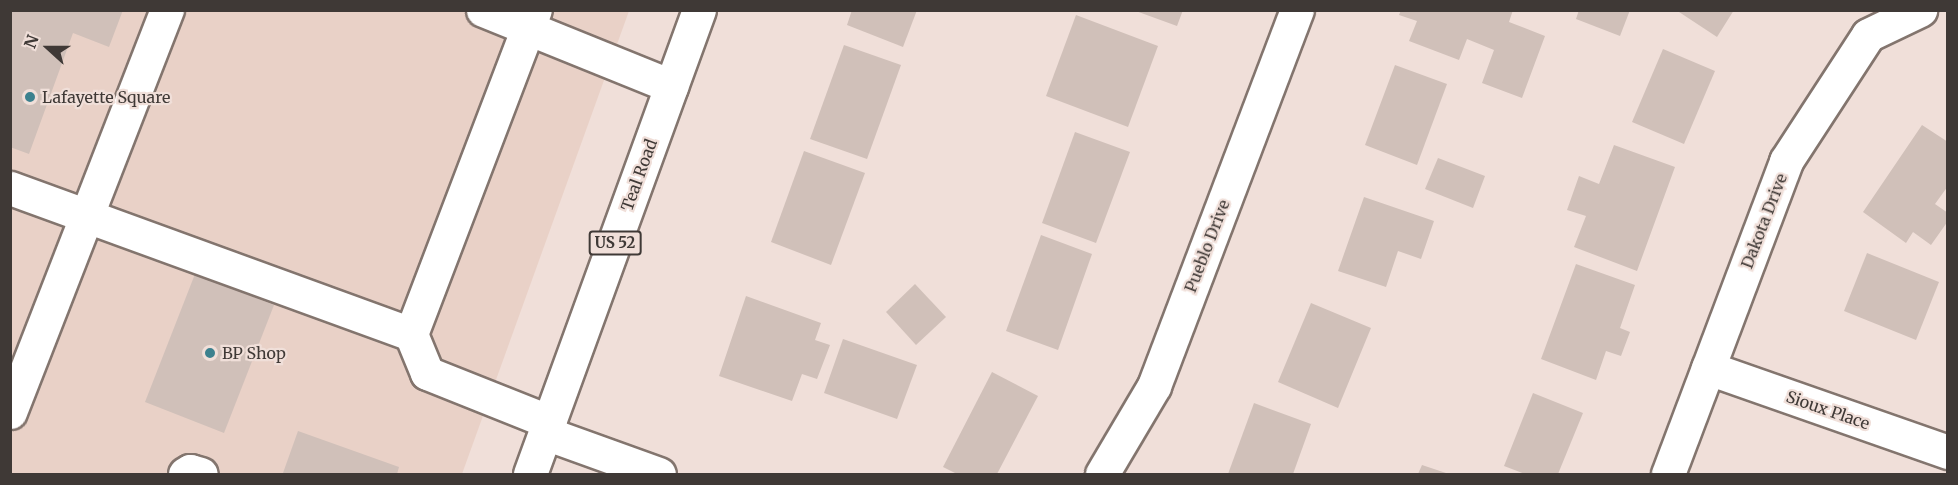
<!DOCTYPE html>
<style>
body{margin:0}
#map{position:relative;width:1958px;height:485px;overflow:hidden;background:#f0dfd9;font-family:Merriweather,serif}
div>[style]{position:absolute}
.built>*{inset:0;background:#e9d1c7}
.building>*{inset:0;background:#d0c0b9}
.roads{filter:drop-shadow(2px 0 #83756e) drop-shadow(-2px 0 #83756e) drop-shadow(0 2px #83756e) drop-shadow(0 -2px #83756e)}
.minor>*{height:33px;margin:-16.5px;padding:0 16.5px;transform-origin:16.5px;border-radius:16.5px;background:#fff}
.major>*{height:33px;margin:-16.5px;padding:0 16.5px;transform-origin:16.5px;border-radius:16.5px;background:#fff}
.dots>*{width:16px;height:16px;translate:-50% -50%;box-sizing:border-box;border:3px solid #f0dfd9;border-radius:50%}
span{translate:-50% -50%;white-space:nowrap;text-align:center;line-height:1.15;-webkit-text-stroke:4.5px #f0dfd9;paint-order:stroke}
.shield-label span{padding:2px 4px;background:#f0dfd9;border:2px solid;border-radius:4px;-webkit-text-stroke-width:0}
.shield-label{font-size:15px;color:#3f3936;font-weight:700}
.poi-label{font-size:16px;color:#3f3936}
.left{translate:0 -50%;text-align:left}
.street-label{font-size:16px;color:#3f3936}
.frame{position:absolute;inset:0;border:12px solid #3f3936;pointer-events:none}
.north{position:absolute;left:18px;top:18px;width:60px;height:60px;-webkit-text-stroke:4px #f0dfd9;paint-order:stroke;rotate:291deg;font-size:16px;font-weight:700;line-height:24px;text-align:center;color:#3f3936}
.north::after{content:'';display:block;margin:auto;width:21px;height:27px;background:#3f3936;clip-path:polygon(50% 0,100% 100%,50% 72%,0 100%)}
</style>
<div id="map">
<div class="built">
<i style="clip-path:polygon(10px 11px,629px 11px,462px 474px,11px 474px)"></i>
</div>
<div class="building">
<i style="clip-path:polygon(10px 10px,123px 10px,109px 47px,73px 33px,29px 154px,10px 147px)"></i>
<i style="clip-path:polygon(852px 10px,917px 10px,903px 47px,847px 25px)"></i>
<i style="clip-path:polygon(1133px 10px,1183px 10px,1177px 26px)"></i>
<i style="clip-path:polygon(1401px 10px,1513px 10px,1509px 22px,1545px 36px,1522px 98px,1482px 83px,1494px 50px,1467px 39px,1459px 60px,1409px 41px,1417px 21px,1399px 15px)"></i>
<i style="clip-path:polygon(1579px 10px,1630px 10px,1620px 36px,1576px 19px)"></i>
<i style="clip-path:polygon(1676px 10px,1734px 10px,1717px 37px)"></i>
<i style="clip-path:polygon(1076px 15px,1158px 46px,1128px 127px,1046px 96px)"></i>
<i style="clip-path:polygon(844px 45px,901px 65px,867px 159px,810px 139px)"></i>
<i style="clip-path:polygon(1663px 49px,1715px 71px,1684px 144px,1632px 122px)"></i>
<i style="clip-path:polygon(1395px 65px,1447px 84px,1417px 165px,1365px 145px)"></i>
<i style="clip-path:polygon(1922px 125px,1948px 142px,1948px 186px,1935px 204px,1948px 213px,1948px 221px,1931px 245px,1913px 232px,1906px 243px,1863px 212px)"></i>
<i style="clip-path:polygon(1075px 132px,1130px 152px,1096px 243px,1042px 223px)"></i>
<i style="clip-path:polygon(1614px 145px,1675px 167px,1637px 271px,1574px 247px,1586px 216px,1567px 210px,1579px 176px,1599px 184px)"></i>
<i style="clip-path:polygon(804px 151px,865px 173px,831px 265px,771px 242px)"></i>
<i style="clip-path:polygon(1438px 158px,1485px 176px,1473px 208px,1425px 189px)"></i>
<i style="clip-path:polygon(1364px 197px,1434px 221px,1421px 259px,1398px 251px,1386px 287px,1338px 271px)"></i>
<i style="clip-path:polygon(1041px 235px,1092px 254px,1058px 350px,1006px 331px)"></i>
<i style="clip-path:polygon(1867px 253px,1939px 282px,1916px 340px,1844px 311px)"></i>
<i style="clip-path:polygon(1576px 264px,1635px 285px,1620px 328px,1630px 332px,1621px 356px,1606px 351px,1596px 380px,1541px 359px)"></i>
<i style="clip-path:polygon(195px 274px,274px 305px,224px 433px,145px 402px)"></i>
<i style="clip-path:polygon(915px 284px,946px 317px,916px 345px,886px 312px)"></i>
<i style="clip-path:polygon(746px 296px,821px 323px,815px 340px,830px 345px,817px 379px,802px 374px,792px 401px,719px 376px)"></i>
<i style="clip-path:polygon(1311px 303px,1371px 328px,1338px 408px,1278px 382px)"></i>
<i style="clip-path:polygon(843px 339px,917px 365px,897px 419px,824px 393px)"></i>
<i style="clip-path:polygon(992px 372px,1038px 396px,997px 474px,957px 474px,943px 467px)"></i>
<i style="clip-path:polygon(1533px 393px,1583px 413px,1558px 474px,1525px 474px,1504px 466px)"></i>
<i style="clip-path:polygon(1254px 403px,1311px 424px,1293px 474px,1228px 474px)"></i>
<i style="clip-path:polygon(298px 431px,399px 467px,397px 474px,283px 473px)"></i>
<i style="clip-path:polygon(1422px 465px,1449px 474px,1418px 474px)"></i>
</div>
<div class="roads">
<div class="minor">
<i style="left:483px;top:10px;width:203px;rotate:22deg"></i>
<i style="left:10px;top:188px;width:427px;rotate:20deg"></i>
<i style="left:411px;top:334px;width:42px;rotate:67.7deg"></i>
<i style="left:427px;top:373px;width:132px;rotate:21.7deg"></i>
<i style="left:411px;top:334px;width:347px;rotate:-69.1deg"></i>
<i style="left:1708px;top:368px;width:254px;rotate:19.3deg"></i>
<i style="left:10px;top:412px;width:432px;rotate:-68.7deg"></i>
<i style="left:545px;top:433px;width:121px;rotate:19.8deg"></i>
<i style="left:185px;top:474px;width:6px;rotate:-31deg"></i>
<i style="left:190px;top:471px;width:11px;rotate:15deg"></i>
<i style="left:1102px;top:474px;width:102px;rotate:-59.4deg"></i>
<i style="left:1154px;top:386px;width:402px;rotate:-69.2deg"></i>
<i style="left:1668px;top:474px;width:335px;rotate:-69.3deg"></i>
<i style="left:1786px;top:161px;width:150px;rotate:-56.9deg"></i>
<i style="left:1868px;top:35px;width:58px;rotate:-25.7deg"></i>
</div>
<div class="major">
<i style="left:530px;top:474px;width:494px;rotate:-70deg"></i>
</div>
</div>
<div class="dots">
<i style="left:30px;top:97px;background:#3c818e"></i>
<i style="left:210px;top:353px;background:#3c818e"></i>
</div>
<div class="shield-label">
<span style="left:615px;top:243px">US 52</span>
</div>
<div class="poi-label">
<span class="left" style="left:42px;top:97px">Lafayette Square</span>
<span class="left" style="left:222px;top:353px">BP Shop</span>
</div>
<div class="street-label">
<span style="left:639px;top:175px;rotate:-70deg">Teal Road</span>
<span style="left:1764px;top:221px;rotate:-69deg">Dakota Drive</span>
<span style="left:1207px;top:246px;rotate:-69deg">Pueblo Drive</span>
<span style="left:1828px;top:410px;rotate:19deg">Sioux Place</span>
</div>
<div class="frame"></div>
<div class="north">N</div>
</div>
